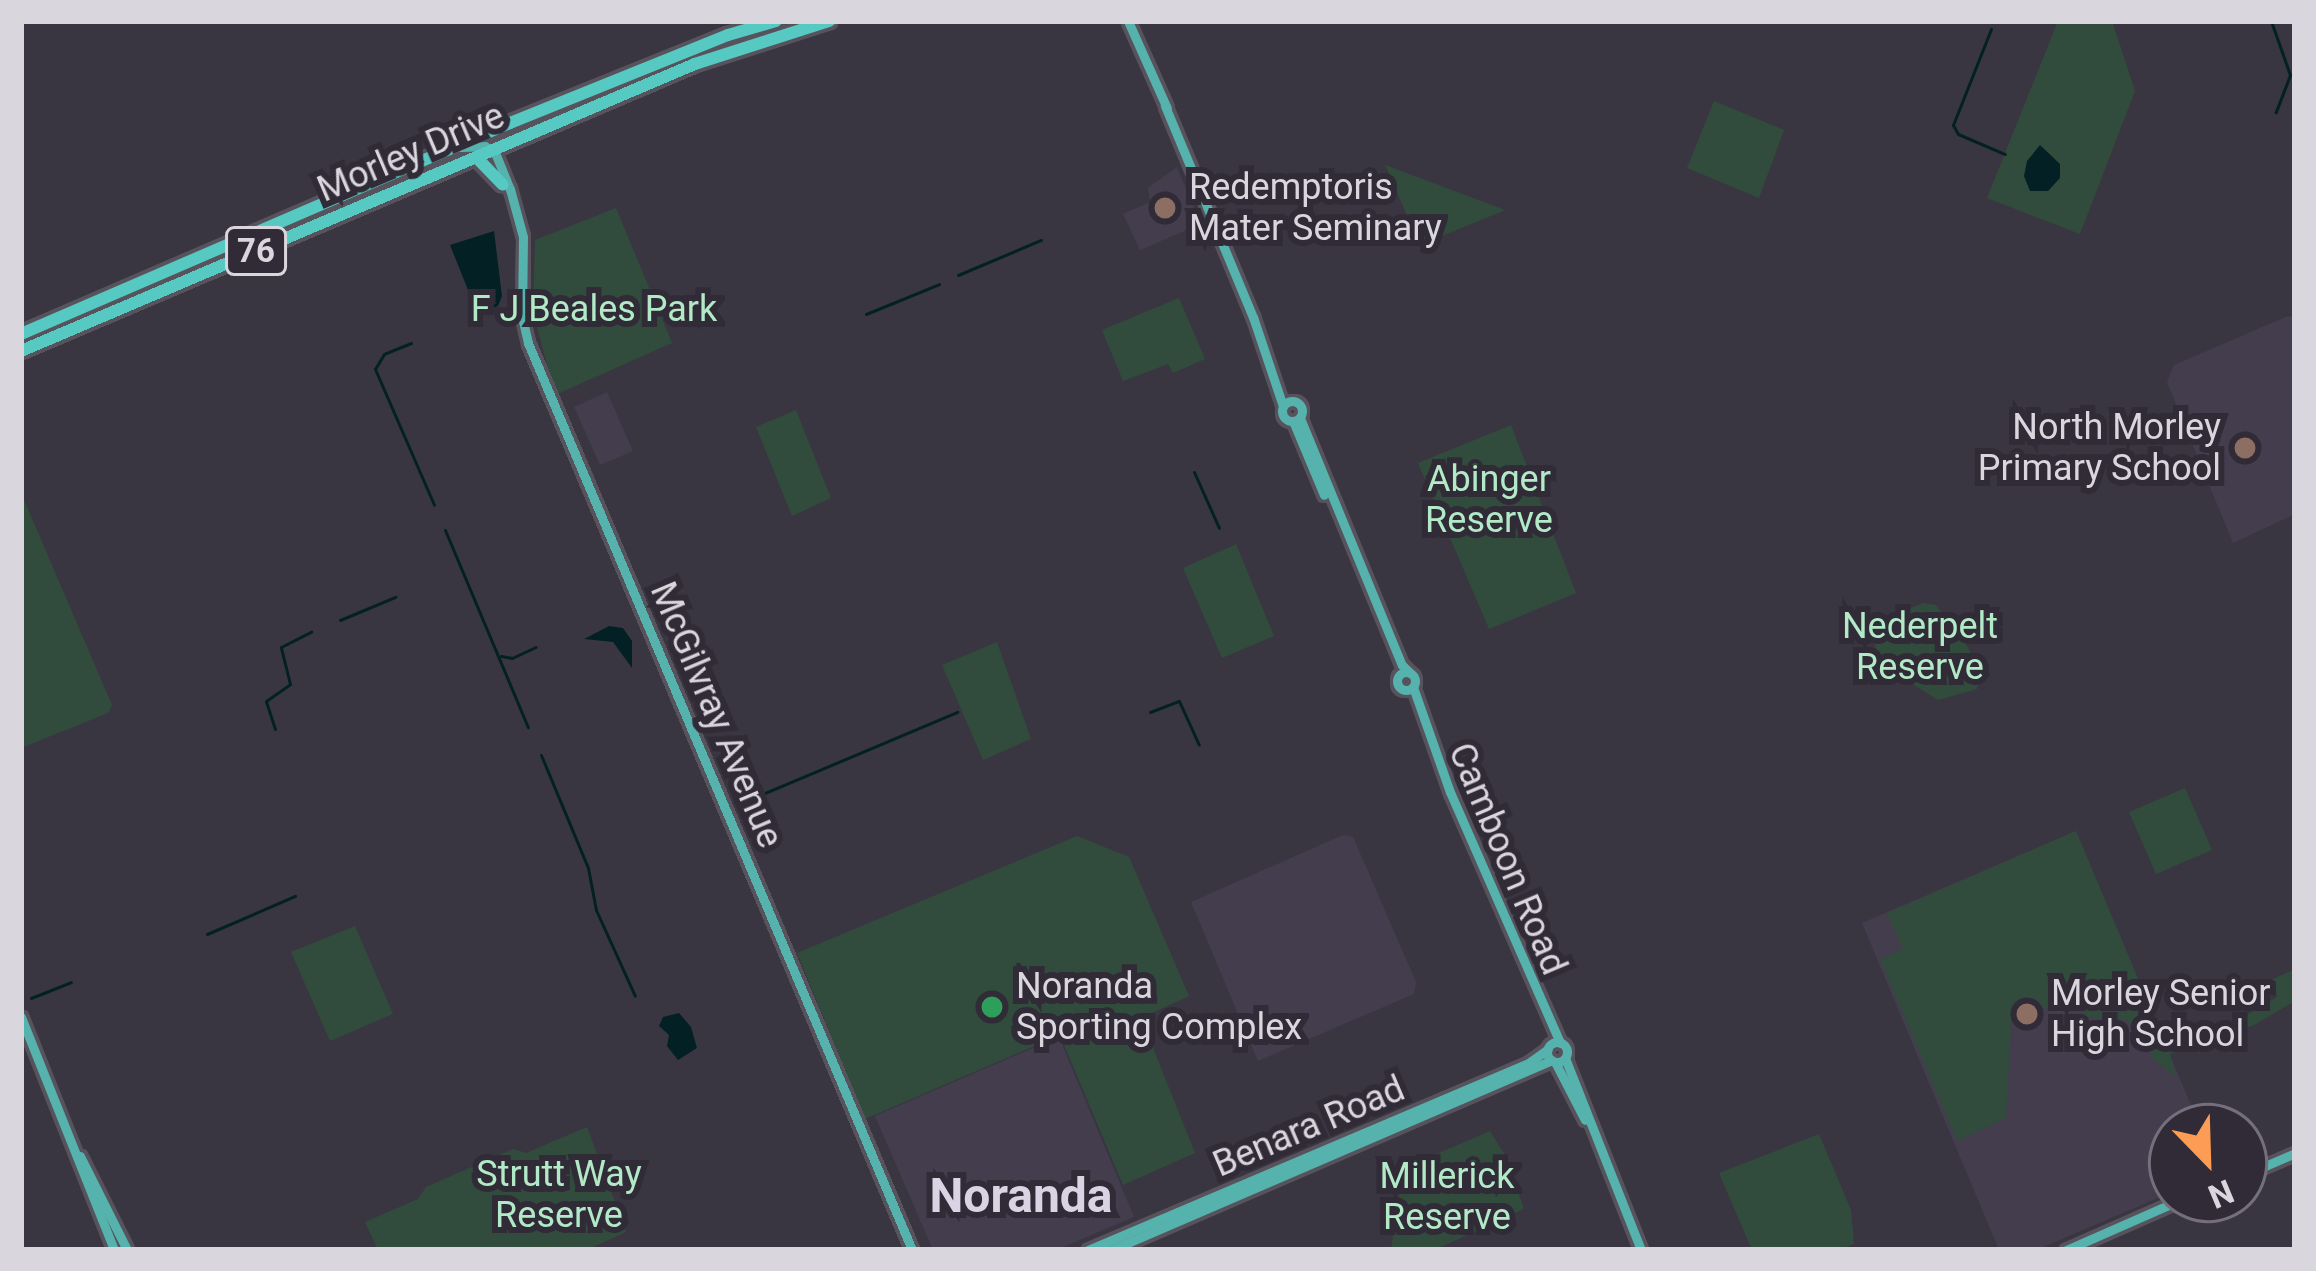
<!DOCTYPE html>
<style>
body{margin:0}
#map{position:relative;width:2316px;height:1271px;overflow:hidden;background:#3a3641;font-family:Roboto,sans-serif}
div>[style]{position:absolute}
.built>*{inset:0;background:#433d4e}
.green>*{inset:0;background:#314c3c}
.water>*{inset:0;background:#032124}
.stream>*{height:3px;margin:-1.5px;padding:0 1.5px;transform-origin:1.5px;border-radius:1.5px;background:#032124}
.roads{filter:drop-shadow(3px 0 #57535d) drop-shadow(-3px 0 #57535d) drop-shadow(0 3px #57535d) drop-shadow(0 -3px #57535d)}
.major>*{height:9px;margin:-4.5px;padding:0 4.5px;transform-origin:4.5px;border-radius:4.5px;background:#55b2ac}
.major>.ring{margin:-4.5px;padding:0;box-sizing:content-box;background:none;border:9px solid #55b2ac;border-radius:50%}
.highway>*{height:12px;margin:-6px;padding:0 6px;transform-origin:6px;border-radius:6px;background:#56c9c3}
.dots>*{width:33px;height:33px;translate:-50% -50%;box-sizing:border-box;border:6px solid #302b37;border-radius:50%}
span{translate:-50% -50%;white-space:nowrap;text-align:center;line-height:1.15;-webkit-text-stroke:12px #302b37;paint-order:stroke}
.shield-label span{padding:3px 9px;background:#302b37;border:3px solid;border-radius:9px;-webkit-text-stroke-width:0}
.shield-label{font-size:33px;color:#d9d6de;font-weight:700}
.street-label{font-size:36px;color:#d9d6de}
.poi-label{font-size:36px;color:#d9d6de}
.left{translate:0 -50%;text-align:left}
.right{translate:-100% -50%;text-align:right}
.park-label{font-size:36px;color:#b2eac7}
.district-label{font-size:48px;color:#d9d4e3;font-weight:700}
.frame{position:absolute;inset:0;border:24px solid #d9d6de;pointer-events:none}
.north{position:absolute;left:2148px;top:1103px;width:120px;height:120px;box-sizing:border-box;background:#302b37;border:3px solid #746f7a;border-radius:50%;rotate:157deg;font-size:33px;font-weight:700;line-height:48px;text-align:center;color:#d9d6de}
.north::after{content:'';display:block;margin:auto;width:42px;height:54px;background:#fd9d55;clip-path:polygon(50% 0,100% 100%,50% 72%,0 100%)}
</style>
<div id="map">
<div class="built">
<i style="clip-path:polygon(1177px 167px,1199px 220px,1196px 226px,1140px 250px,1123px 214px,1150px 202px,1148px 188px)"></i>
<i style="clip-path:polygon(2288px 316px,2295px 318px,2295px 514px,2233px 543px,2167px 382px,2174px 365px)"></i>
<i style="clip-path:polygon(607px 392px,633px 451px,600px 465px,574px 407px)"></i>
<i style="clip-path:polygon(2076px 831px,2200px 1127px,2172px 1127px,2172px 1192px,2036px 1250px,1999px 1250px,1862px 923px)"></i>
<i style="clip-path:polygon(1343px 835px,1353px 837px,1416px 982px,1414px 994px,1258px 1061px,1191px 902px)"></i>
<i style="clip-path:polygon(1059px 1037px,1134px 1217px,1056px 1250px,933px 1250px,875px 1116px)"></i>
</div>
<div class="green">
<i style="clip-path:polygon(2058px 21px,2112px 21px,2135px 91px,2080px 234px,1987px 198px)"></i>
<i style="clip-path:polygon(1714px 101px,1784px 130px,1759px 198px,1687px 168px)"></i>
<i style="clip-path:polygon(1385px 165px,1505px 210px,1420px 245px)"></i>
<i style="clip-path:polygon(616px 208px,672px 343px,555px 395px,533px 312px,535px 240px)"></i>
<i style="clip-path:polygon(1179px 298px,1205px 359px,1173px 373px,1168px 364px,1123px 381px,1102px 330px)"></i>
<i style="clip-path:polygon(796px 410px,831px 498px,792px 516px,756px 427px)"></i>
<i style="clip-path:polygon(1511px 425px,1576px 593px,1489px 629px,1418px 463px)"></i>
<i style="clip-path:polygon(21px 493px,112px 705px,108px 713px,21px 748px)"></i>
<i style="clip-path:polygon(1236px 544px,1274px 636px,1222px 658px,1183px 568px)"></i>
<i style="clip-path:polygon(1923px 603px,1936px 605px,1967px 646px,1982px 675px,1977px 689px,1938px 700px,1881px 664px,1869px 626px)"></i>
<i style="clip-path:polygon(997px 642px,1031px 739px,983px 760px,942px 665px)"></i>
<i style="clip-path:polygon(2185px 788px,2212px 850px,2156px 874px,2129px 812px)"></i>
<i style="clip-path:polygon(2076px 831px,2165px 1043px,2242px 1018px,2277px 997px,2271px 980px,2295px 969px,2295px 1001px,2254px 1025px,2170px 1054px,2176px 1077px,2153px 1059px,2138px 1030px,2125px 1019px,2085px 1017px,2083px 1009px,2012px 1008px,2006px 1118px,1957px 1141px,1880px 959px,1903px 949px,1887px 913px)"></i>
<i style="clip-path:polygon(1077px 836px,1129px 857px,1189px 996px,1141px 1018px,1195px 1153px,1123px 1185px,1060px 1035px,865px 1119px,797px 953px)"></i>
<i style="clip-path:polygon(355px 926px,393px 1014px,330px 1041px,291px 952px)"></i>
<i style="clip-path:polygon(587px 1127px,626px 1232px,587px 1250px,378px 1250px,365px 1222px,418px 1199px,426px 1187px,513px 1149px,526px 1153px)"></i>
<i style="clip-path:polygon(1490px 1131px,1506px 1157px,1524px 1209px,1434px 1250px,1391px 1250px,1400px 1189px,1395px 1172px)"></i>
<i style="clip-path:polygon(1819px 1134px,1851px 1210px,1854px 1244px,1839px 1250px,1752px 1250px,1719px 1173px)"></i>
</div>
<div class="water">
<i style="clip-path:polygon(2040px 145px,2060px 164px,2060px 178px,2048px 191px,2030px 191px,2024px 176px,2027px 161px)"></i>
<i style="clip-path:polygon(494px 231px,502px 296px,498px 306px,485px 311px,472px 300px,450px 245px)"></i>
<i style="clip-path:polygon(609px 626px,623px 628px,632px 641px,632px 668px,613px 642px,584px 639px)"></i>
<i style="clip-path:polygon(679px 1013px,691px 1027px,697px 1048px,678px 1060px,667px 1046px,669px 1035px,659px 1026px,663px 1017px)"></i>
</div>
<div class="stream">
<i style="left:2271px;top:21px;width:57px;rotate:70.6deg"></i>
<i style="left:2290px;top:75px;width:40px;rotate:111deg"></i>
<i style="left:1991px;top:29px;width:103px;rotate:111.6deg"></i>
<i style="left:1953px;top:125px;width:10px;rotate:61deg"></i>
<i style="left:1958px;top:134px;width:51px;rotate:23.1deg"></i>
<i style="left:958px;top:275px;width:90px;rotate:-22.9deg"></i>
<i style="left:866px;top:314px;width:79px;rotate:-22.3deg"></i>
<i style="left:411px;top:343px;width:29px;rotate:158deg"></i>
<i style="left:384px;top:354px;width:17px;rotate:121deg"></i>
<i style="left:375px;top:369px;width:148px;rotate:66.5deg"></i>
<i style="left:1194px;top:472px;width:61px;rotate:65.9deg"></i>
<i style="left:445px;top:530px;width:214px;rotate:67.2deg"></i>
<i style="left:340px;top:620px;width:60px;rotate:-22.7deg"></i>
<i style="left:501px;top:656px;width:11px;rotate:10deg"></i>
<i style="left:512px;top:658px;width:26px;rotate:-25deg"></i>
<i style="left:1150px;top:712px;width:31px;rotate:-21deg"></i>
<i style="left:1179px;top:701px;width:48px;rotate:65.6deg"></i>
<i style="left:275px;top:729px;width:29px;rotate:-108deg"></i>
<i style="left:266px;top:701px;width:29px;rotate:-35deg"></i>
<i style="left:290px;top:684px;width:38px;rotate:-104deg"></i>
<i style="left:281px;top:647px;width:34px;rotate:-27deg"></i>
<i style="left:541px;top:755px;width:122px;rotate:67.4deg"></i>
<i style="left:588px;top:868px;width:43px;rotate:79.2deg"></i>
<i style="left:596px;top:910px;width:94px;rotate:65.6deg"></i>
<i style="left:739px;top:804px;width:237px;rotate:-22.9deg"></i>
<i style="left:207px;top:934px;width:96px;rotate:-23.4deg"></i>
<i style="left:31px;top:998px;width:43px;rotate:-21.8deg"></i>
</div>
<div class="roads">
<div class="major">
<i style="left:1128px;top:21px;width:95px;rotate:65.9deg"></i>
<i style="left:1165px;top:106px;width:229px;rotate:67.4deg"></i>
<i style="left:1253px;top:317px;width:94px;rotate:71.4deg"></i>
<i style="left:461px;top:147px;width:24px;rotate:-2deg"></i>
<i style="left:485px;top:146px;width:14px;rotate:39deg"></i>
<i style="left:496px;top:155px;width:37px;rotate:68deg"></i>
<i style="left:510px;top:189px;width:50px;rotate:74.8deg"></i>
<i style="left:523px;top:237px;width:80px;rotate:90.7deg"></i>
<i style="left:522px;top:317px;width:27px;rotate:77deg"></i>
<i style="left:528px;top:343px;width:985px;rotate:67.05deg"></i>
<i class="ring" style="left:1282px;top:401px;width:11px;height:11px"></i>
<i style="left:1300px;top:418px;width:267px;rotate:67.6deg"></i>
<i style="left:1402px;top:665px;width:11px;rotate:45deg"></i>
<i style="left:1293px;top:421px;width:80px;rotate:67.3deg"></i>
<i class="ring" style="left:1397px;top:672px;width:9px;height:9px"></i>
<i style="left:1413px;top:687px;width:111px;rotate:70.6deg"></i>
<i style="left:1450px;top:792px;width:274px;rotate:66.3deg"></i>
<i style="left:21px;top:1017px;width:251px;rotate:68.2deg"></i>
<i class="ring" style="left:1547px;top:1042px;width:11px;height:11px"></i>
<i style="left:1565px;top:1058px;width:206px;rotate:68.4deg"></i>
<i style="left:1555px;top:1062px;width:65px;rotate:62.7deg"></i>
<i style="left:80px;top:1156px;width:105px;rotate:63.4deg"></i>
<i style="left:2244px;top:1175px;width:56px;rotate:-23.3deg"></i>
<i style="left:1088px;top:1250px;width:480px;rotate:-23deg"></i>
<i style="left:1530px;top:1062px;width:22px;rotate:-36deg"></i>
<i style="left:1111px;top:1250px;width:480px;rotate:-23.3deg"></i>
<i style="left:2066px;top:1250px;width:127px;rotate:-23.7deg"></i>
</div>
<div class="highway">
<i style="left:477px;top:158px;width:37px;rotate:46deg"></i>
<i style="left:21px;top:334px;width:533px;rotate:-23.34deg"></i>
<i style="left:510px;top:123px;width:235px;rotate:-22deg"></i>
<i style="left:728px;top:35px;width:50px;rotate:-16.3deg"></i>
<i style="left:21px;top:351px;width:733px;rotate:-23.07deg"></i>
<i style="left:695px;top:64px;width:141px;rotate:-17.8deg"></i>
</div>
</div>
<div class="dots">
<i style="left:1165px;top:208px;background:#8d6e63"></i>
<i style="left:2245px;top:448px;background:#8d6e63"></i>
<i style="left:992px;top:1007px;background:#2e9e5b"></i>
<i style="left:2027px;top:1014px;background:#8d6e63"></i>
</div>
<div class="shield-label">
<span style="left:256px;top:251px">76</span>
</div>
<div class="street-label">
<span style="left:411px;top:153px;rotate:-23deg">Morley Drive</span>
<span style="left:716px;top:715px;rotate:67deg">McGilvray Avenue</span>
<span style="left:1507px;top:859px;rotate:67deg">Camboon Road</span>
<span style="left:1309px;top:1127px;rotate:-23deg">Benara Road</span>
</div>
<div class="poi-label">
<span class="left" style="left:1189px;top:208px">Redemptoris<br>Mater Seminary</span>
<span class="right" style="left:2221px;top:448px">North Morley<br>Primary School</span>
<span class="left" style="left:1016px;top:1007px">Noranda<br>Sporting Complex</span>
<span class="left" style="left:2051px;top:1014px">Morley Senior<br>High School</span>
</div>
<div class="park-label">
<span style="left:594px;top:310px">F J Beales Park</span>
<span style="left:1489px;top:500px">Abinger<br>Reserve</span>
<span style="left:1920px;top:647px">Nederpelt<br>Reserve</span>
<span style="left:559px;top:1195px">Strutt Way<br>Reserve</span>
<span style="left:1447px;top:1197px">Millerick<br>Reserve</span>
</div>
<div class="district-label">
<span style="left:1021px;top:1196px">Noranda</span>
</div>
<div class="frame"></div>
<div class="north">N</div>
</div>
